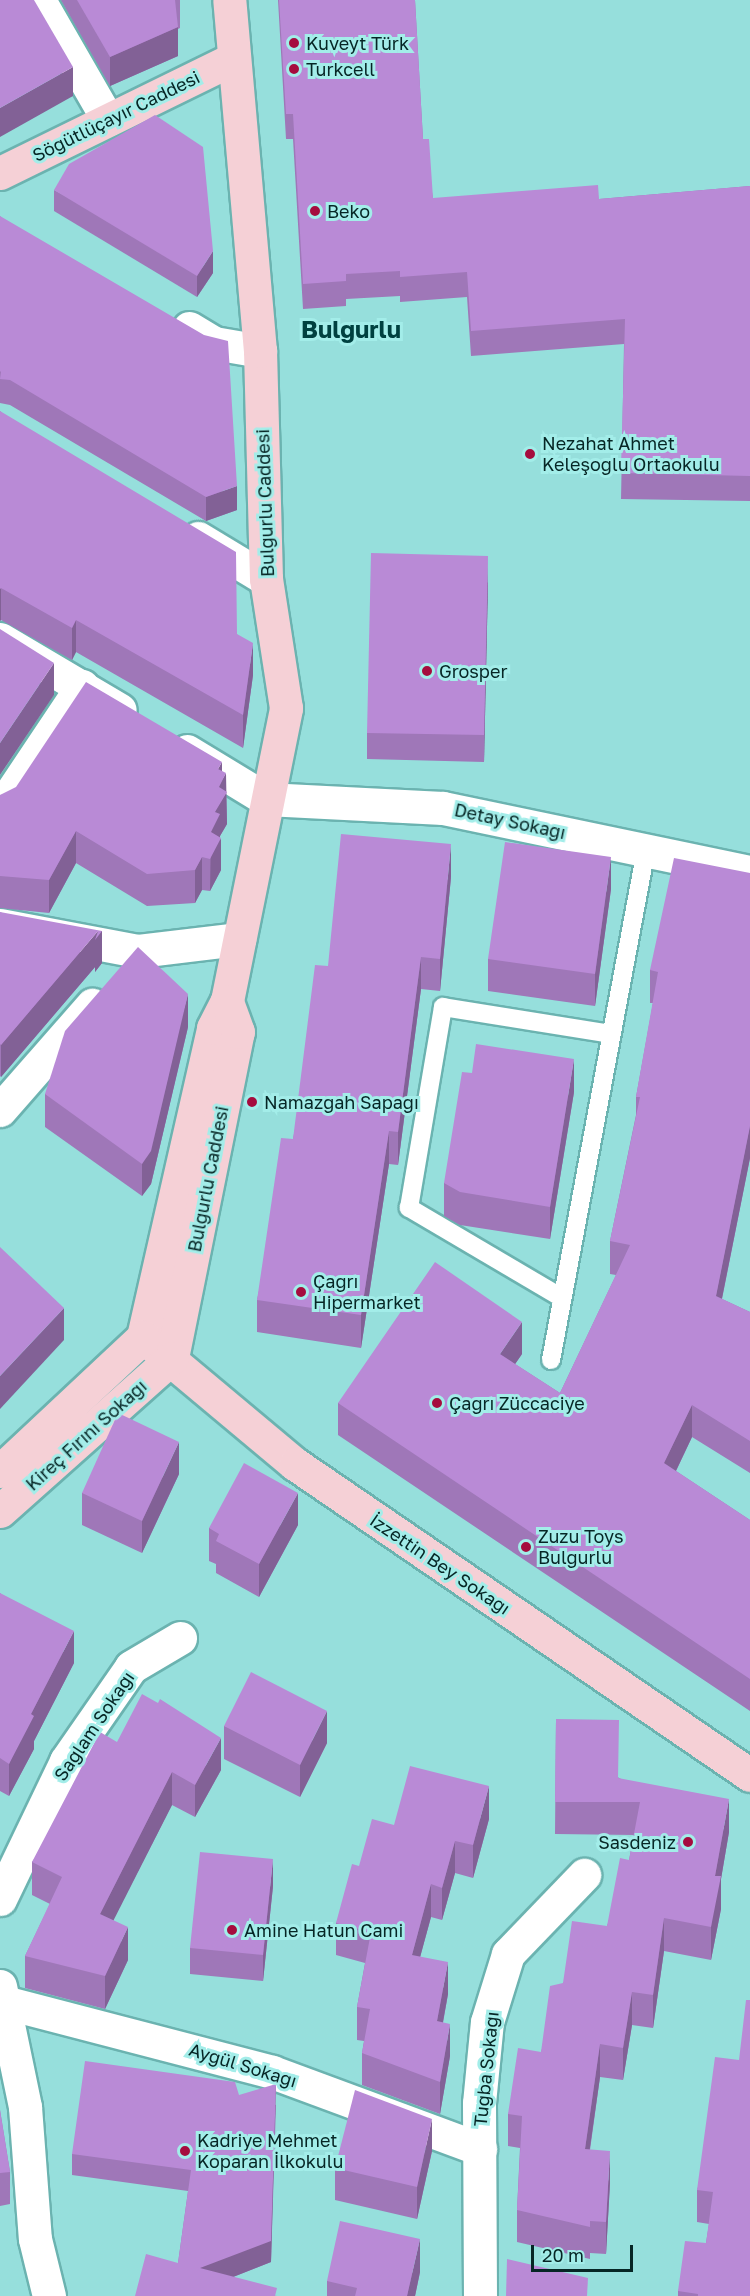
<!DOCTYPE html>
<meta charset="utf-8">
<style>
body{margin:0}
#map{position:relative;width:750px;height:2296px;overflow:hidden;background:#96dfdc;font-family:"Golos Text",sans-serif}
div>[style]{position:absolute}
.roads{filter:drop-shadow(2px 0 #6bb3b0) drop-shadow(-2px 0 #6bb3b0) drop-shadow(0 2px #6bb3b0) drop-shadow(0 -2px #6bb3b0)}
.lane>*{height:18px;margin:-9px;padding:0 9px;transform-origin:9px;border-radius:9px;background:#fff}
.street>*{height:33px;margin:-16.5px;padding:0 16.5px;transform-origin:16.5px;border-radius:16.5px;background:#fff}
.secondary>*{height:33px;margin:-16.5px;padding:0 16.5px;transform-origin:16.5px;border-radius:16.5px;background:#f5d0d6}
.wall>*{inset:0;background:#9f77b8}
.shaded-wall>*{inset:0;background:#826196}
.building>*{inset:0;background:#b98ad6}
.dots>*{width:16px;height:16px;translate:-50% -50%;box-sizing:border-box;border:3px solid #a3ede9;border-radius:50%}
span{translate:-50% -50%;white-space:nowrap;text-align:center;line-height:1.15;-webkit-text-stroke:6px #a3ede9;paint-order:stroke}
.poi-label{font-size:18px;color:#062625}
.left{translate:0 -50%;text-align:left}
.right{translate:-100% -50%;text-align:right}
.street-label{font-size:18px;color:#062625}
.district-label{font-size:24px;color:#004140;font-weight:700}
.scale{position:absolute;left:531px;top:2245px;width:102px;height:27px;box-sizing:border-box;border:3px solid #062625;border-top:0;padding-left:8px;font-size:18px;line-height:21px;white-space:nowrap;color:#062625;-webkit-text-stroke:4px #a3ede9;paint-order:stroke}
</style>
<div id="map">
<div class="roads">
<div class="lane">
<i style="left:562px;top:1298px;width:178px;rotate:-149.5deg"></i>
<i style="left:409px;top:1208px;width:204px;rotate:-80.4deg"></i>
<i style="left:443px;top:1007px;width:170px;rotate:9.1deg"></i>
<i style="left:551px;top:1360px;width:519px;rotate:-79.45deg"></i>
</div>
<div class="street">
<i style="left:39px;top:0;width:138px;rotate:60.1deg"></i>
<i style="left:189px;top:328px;width:29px;rotate:31deg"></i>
<i style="left:214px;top:343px;width:47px;rotate:9.9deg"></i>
<i style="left:198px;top:538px;width:79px;rotate:31.1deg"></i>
<i style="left:0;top:639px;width:139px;rotate:30.6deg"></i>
<i style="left:187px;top:751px;width:92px;rotate:31.3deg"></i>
<i style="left:266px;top:799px;width:177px;rotate:2.9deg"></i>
<i style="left:443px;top:808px;width:314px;rotate:11.8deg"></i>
<i style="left:0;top:809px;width:148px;rotate:-56.3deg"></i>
<i style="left:0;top:925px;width:140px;rotate:10.7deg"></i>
<i style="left:138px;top:951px;width:102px;rotate:-6.8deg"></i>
<i style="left:0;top:1110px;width:140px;rotate:-48.8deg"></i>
<i style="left:0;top:1899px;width:153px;rotate:-64.4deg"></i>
<i style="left:66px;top:1761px;width:114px;rotate:-55.3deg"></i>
<i style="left:131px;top:1667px;width:57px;rotate:-30.6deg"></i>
<i style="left:0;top:1986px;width:124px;rotate:78.3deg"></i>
<i style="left:25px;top:2107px;width:132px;rotate:85.7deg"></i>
<i style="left:35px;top:2239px;width:59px;rotate:76.2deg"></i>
<i style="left:0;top:2001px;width:281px;rotate:14.6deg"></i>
<i style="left:272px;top:2072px;width:222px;rotate:20.3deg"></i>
<i style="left:480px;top:2296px;width:193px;rotate:-90.3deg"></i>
<i style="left:479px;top:2103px;width:81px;rotate:-84.4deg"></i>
<i style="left:487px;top:2022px;width:71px;rotate:-72.8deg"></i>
<i style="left:508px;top:1954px;width:110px;rotate:-46.1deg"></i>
</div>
<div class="secondary">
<i style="left:0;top:173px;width:259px;rotate:-26.1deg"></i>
<i style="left:143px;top:1337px;width:317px;rotate:-77.2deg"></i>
<i style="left:213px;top:1028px;width:30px;rotate:-63deg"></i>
<i style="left:227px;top:1001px;width:299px;rotate:-78.6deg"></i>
<i style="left:286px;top:708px;width:131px;rotate:-98.8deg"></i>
<i style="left:266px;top:579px;width:228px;rotate:-91.5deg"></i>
<i style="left:260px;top:351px;width:352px;rotate:-95deg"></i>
<i style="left:143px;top:1337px;width:198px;rotate:39.9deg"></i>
<i style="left:295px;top:1464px;width:551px;rotate:34.35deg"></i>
<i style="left:172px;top:1358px;width:333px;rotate:-78.6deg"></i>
<i style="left:238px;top:1032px;width:33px;rotate:-110deg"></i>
<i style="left:0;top:1471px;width:196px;rotate:-43.1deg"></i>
<i style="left:0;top:1511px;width:230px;rotate:-41.7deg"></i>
</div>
</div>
<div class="wall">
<i style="clip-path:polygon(61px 0,180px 0,180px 28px,178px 29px,178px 56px,110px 86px)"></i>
<i style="clip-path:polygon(278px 0,415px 0,423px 139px,433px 198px,599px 199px,750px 186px,750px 501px,621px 499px,624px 344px,471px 356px,467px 297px,400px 302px,400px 296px,346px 299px,346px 306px,303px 309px,293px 139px,286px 139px)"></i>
<i style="clip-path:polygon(54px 190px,213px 273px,197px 297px,54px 211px)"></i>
<i style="clip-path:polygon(0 216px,237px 510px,206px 521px,10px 405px,0 403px)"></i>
<i style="clip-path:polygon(0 411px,237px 634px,253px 675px,243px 748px,76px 652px,72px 660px,1px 620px,0 621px)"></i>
<i style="clip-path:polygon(488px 582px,484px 762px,367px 759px,367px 733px)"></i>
<i style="clip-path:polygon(222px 771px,226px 791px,227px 824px,220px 836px,221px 870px,210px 891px,202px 890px,195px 903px,147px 906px,76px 863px,49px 913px,0 908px,0 795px)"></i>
<i style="clip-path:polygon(750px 873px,750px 1158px,722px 1299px,750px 1312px,750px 1473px,692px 1437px,676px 1471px,750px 1520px,750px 1711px,338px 1435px,338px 1403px,522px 1354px,515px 1364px,560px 1393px,616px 1275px,610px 1274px,610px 1241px,636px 1115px,636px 1097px,653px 1003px,650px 1003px,650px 970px)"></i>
<i style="clip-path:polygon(451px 877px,440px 991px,421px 989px,398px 1165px,389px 1164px,361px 1348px,257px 1332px,257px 1300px,293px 1139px,328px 966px)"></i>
<i style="clip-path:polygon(611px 889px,595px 1006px,488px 991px,488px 959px)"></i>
<i style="clip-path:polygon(0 912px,102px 963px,95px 972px,95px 967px,1px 1077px,0 1076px)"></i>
<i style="clip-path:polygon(188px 1027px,151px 1184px,142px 1196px,45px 1127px,45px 1094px)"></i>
<i style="clip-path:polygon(574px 1092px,550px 1239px,460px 1225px,444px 1216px,444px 1183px)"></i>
<i style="clip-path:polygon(179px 1474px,142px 1553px,82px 1525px,82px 1493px)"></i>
<i style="clip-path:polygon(298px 1525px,259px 1597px,216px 1573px,216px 1564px,209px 1561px,209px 1528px)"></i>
<i style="clip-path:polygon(0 1593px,74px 1663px,34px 1741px,34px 1749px,9px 1796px,0 1791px)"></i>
<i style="clip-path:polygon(556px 1719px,619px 1778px,729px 1832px,721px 1879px,721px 1909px,711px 1960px,664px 1951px,653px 2028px,632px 2025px,623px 2080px,600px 2077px,590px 2150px,610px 2183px,606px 2254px,590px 2253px,590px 2259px,517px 2242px,517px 2210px,520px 2148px,508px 2146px,508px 2114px,541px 2052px,563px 1983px,607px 1926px,629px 1860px,634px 1835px,555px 1834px)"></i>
<i style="clip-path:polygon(224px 1726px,327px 1743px,300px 1797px,224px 1759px)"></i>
<i style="clip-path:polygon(117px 1742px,221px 1770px,195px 1817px,172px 1805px,113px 1920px,128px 1960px,105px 2009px,25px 1988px,25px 1956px,50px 1904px,32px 1895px,32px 1862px)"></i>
<i style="clip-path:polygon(489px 1819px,473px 1878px,455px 1873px,442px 1920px,431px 1917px,420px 1957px,448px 1994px,443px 2023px,450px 2056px,440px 2114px,362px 2085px,362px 2053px,364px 2041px,357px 2040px,357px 2007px,365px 1963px,336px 1955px,336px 1923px,394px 1825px)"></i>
<i style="clip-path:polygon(273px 1886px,263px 1981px,190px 1974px,190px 1948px)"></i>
<i style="clip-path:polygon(739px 2060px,750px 2296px,678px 2296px,678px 2291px,706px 2243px,709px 2224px,697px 2222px,697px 2190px)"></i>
<i style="clip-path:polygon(239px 2095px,276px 2105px,271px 2262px,233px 2277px,277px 2296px,178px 2263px,188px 2191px,72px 2175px,72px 2154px)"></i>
<i style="clip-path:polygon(0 2110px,10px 2172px,10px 2204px,0 2206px)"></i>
<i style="clip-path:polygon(432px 2151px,417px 2219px,335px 2200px,335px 2168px)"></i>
<i style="clip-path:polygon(420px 2272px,415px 2296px,327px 2296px,327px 2281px)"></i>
</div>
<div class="shaded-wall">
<i style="clip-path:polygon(178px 27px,178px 56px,110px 86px,110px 57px)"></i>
<i style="clip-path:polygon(73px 67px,73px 96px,0 137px,0 108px)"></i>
<i style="clip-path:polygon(213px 251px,213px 273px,197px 297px,197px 276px)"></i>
<i style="clip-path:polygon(237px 486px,237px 510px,206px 521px,206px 497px)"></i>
<i style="clip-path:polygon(488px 556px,488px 582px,484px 762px,484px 735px)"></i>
<i style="clip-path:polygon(1px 588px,1px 620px,0 621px,0 589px)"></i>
<i style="clip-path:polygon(76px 620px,76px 652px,72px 660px,72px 628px)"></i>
<i style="clip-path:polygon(253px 643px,253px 675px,243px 748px,243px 715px)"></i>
<i style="clip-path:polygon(54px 663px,54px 695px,0 775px,0 743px)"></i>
<i style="clip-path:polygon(222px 762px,222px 780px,226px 773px,227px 824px,220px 836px,220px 840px,221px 838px,221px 870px,210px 891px,211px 832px,218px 769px)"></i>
<i style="clip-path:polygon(76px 831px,76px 863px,49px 913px,49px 880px)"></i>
<i style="clip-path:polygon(451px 844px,451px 877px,440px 991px,440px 959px)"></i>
<i style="clip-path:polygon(202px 857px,202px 890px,195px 903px,195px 870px)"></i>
<i style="clip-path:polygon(611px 857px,611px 889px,595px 1006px,595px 974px)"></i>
<i style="clip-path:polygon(98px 931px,102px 931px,102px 963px,95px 972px,95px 967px,1px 1077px,1px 1045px)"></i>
<i style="clip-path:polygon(421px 957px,421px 989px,398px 1165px,398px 1132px)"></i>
<i style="clip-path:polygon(188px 994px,188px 1027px,151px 1184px,142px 1196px,142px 1164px)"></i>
<i style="clip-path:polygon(574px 1059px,574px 1092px,550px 1239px,550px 1207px)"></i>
<i style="clip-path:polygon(750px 1126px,750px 1158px,716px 1328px,716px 1296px)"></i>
<i style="clip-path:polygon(389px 1131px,389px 1164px,361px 1348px,361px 1315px)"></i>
<i style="clip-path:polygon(64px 1308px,64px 1340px,0 1409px,0 1376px)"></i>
<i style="clip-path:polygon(522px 1322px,522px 1354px,500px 1386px,500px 1354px)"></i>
<i style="clip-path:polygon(692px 1405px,692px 1437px,664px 1496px,664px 1463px)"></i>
<i style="clip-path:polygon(179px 1442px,179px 1474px,142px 1553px,142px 1521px)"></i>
<i style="clip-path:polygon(298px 1493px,298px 1525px,259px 1597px,259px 1564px)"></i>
<i style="clip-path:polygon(74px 1631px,74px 1663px,34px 1741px,34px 1749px,9px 1796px,9px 1764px,31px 1714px)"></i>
<i style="clip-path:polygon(327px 1711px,327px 1743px,300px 1797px,300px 1765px)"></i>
<i style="clip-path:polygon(221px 1738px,221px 1770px,195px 1817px,195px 1785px)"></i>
<i style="clip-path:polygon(172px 1772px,172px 1805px,100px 1947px,100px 1914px)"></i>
<i style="clip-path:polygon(489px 1786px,489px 1819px,473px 1878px,473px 1845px)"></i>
<i style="clip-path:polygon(729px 1799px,729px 1832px,721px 1879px,721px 1909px,711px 1960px,711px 1927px,715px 1876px)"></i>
<i style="clip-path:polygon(455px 1841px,455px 1873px,442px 1920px,442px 1888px)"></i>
<i style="clip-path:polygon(273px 1859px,273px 1886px,263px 1981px,263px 1955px)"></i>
<i style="clip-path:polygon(431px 1884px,431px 1917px,412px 1987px,412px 1955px)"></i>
<i style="clip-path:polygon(664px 1918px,664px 1951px,653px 2028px,653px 1995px)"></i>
<i style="clip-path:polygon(128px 1927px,128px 1960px,105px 2009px,105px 1976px)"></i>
<i style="clip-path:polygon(448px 1962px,448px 1994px,437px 2054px,437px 2021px)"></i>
<i style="clip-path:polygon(632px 1992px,632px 2025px,623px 2080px,623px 2048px)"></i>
<i style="clip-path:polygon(450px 2024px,450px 2056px,440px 2114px,440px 2082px)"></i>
<i style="clip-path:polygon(600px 2044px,600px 2077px,585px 2182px,585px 2149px)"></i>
<i style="clip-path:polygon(276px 2084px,271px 2262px,200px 2290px,200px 2268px)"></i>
<i style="clip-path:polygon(432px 2119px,432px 2151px,417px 2219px,417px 2187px)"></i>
<i style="clip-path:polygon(610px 2151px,610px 2183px,606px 2254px,606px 2222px)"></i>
<i style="clip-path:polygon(420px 2239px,420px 2272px,415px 2296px,407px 2296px)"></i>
</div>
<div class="building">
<i style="clip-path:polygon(0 0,34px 0,73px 67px,0 108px)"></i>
<i style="clip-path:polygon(77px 0,175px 0,178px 27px,110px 57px)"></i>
<i style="clip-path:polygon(279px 0,415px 0,423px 139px,429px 139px,433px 198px,598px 185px,599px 199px,750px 186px,750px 476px,621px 473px,625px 319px,471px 331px,467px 272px,400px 277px,400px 271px,346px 274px,346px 281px,303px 284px,293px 114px,286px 114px)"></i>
<i style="clip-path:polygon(155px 115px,203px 147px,213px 251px,197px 276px,54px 190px,69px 164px)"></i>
<i style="clip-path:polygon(0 216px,204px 335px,228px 341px,237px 486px,206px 497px,10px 380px,0 379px,1px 372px,0 371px)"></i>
<i style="clip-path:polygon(0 411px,236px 552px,237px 634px,253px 643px,243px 715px,76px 620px,72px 628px,1px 588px,0 589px)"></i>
<i style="clip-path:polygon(371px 553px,488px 556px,484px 735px,367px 733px)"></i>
<i style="clip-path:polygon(0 629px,54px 663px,0 743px)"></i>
<i style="clip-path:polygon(86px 682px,222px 762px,218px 769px,226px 773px,219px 787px,227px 792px,215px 812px,220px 814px,211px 832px,221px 838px,210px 859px,202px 857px,195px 870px,147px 874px,76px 831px,49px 880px,0 876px,0 795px,16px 787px)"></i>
<i style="clip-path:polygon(341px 834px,451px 844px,440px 959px,421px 957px,398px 1132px,389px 1131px,361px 1315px,257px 1300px,281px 1138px,293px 1139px,315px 965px,328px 966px)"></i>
<i style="clip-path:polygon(505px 842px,611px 857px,595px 974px,488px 959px)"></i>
<i style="clip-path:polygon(674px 858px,750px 873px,750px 1126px,716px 1296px,750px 1312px,750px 1441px,692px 1405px,664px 1463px,750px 1520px,750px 1679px,338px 1403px,435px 1262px,522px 1322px,500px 1354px,560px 1393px,630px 1245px,610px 1241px,640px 1097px,636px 1097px,658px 972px,650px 970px)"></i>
<i style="clip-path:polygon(0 912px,102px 931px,95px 940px,98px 931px,1px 1045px,0 1044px)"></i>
<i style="clip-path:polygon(138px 947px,188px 994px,151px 1151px,142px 1164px,45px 1094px,65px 1031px)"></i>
<i style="clip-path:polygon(476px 1044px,574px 1059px,550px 1207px,460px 1192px,444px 1183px,462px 1072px,472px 1073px)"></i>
<i style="clip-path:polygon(0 1247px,64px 1308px,0 1376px)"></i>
<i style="clip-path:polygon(118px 1413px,179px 1442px,142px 1521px,82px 1493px)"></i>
<i style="clip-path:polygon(244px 1463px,298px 1493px,259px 1564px,216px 1541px,219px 1534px,209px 1528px)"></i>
<i style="clip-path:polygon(0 1593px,74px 1631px,31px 1714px,34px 1716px,9px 1764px,0 1758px)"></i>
<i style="clip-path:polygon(251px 1672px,327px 1711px,300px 1765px,224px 1726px)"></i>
<i style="clip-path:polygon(142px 1694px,158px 1703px,160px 1699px,221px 1738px,195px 1785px,172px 1772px,100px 1914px,128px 1927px,105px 1976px,25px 1956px,62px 1877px,32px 1862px,100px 1732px,117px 1742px)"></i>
<i style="clip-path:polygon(556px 1719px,619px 1720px,618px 1778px,729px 1799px,715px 1876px,721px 1876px,711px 1927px,664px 1918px,653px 1995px,632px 1992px,623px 2048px,600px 2044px,585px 2149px,610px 2151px,606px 2222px,590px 2221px,590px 2227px,517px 2210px,522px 2116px,508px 2114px,518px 2048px,541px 2052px,550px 1986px,563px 1983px,572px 1921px,607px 1926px,620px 1858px,629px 1860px,640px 1802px,555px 1802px)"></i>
<i style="clip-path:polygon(410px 1766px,489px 1786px,473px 1845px,455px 1841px,442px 1888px,431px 1884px,412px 1955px,448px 1962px,437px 2021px,450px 2024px,440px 2082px,362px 2053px,370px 2009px,357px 2007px,371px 1932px,336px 1923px,352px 1864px,359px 1866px,372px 1819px,394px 1825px)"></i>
<i style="clip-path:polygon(200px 1852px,273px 1859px,263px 1955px,190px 1948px)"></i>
<i style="clip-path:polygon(746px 2000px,750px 2000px,750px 2296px,698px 2296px,698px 2294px,678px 2291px,685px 2241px,706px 2243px,713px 2192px,697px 2190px,715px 2057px,739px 2060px)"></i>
<i style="clip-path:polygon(85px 2061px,235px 2082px,239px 2095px,276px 2084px,271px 2241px,200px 2268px,277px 2288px,275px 2296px,135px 2296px,146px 2254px,178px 2263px,191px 2170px,72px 2154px)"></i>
<i style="clip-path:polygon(355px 2090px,432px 2119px,417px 2187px,335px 2168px)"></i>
<i style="clip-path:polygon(0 2110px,10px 2172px,0 2173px)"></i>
<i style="clip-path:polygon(340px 2221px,420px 2239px,407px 2296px,355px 2296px,357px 2288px,327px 2281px)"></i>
<i style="clip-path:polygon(507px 2259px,588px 2278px,587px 2296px,506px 2296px)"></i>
</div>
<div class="dots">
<i style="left:294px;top:43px;background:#a50c3e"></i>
<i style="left:294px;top:69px;background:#a50c3e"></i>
<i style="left:315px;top:211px;background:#a50c3e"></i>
<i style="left:530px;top:454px;background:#a50c3e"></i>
<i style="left:427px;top:671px;background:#a50c3e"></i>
<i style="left:252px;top:1102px;background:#a50c3e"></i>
<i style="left:301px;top:1292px;background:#a50c3e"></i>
<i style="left:437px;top:1403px;background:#a50c3e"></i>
<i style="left:526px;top:1547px;background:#a50c3e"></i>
<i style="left:688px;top:1842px;background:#a50c3e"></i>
<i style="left:232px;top:1930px;background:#a50c3e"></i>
<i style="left:185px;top:2151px;background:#a50c3e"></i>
</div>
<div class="poi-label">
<span class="left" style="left:306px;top:43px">Kuveyt Türk</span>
<span class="left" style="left:306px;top:69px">Turkcell</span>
<span class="left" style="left:327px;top:211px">Beko</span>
<span class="left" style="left:542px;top:454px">Nezahat Ahmet<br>Keleşoğlu Ortaokulu</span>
<span class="left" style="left:439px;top:671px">Grosper</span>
<span class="left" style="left:264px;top:1102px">Namazgah Sapağı</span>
<span class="left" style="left:313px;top:1292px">Çağrı<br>Hipermarket</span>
<span class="left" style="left:449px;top:1403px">Çağrı Züccaciye</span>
<span class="left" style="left:538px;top:1547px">Zuzu Toys<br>Bulgurlu</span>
<span class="right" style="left:676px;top:1842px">Sasdeniz</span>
<span class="left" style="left:244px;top:1930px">Amine Hatun Cami</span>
<span class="left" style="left:197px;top:2151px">Kadriye Mehmet<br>Koparan İlkokulu</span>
</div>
<div class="street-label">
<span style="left:116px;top:116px;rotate:-26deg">Söğütlüçayır Caddesi</span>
<span style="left:265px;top:503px;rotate:-92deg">Bulgurlu Caddesi</span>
<span style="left:510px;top:821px;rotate:12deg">Detay Sokağı</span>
<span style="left:208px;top:1179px;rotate:-79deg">Bulgurlu Caddesi</span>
<span style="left:86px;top:1435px;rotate:-42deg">Kireç Fırını Sokağı</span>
<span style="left:440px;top:1564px;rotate:34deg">İzzettin Bey Sokağı</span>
<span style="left:94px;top:1726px;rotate:-56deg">Sağlam Sokağı</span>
<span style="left:243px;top:2065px;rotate:17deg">Aygül Sokağı</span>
<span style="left:486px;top:2069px;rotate:-84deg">Tuğba Sokağı</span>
</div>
<div class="district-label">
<span style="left:351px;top:329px">Bulgurlu</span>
</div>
<div class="scale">20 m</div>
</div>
